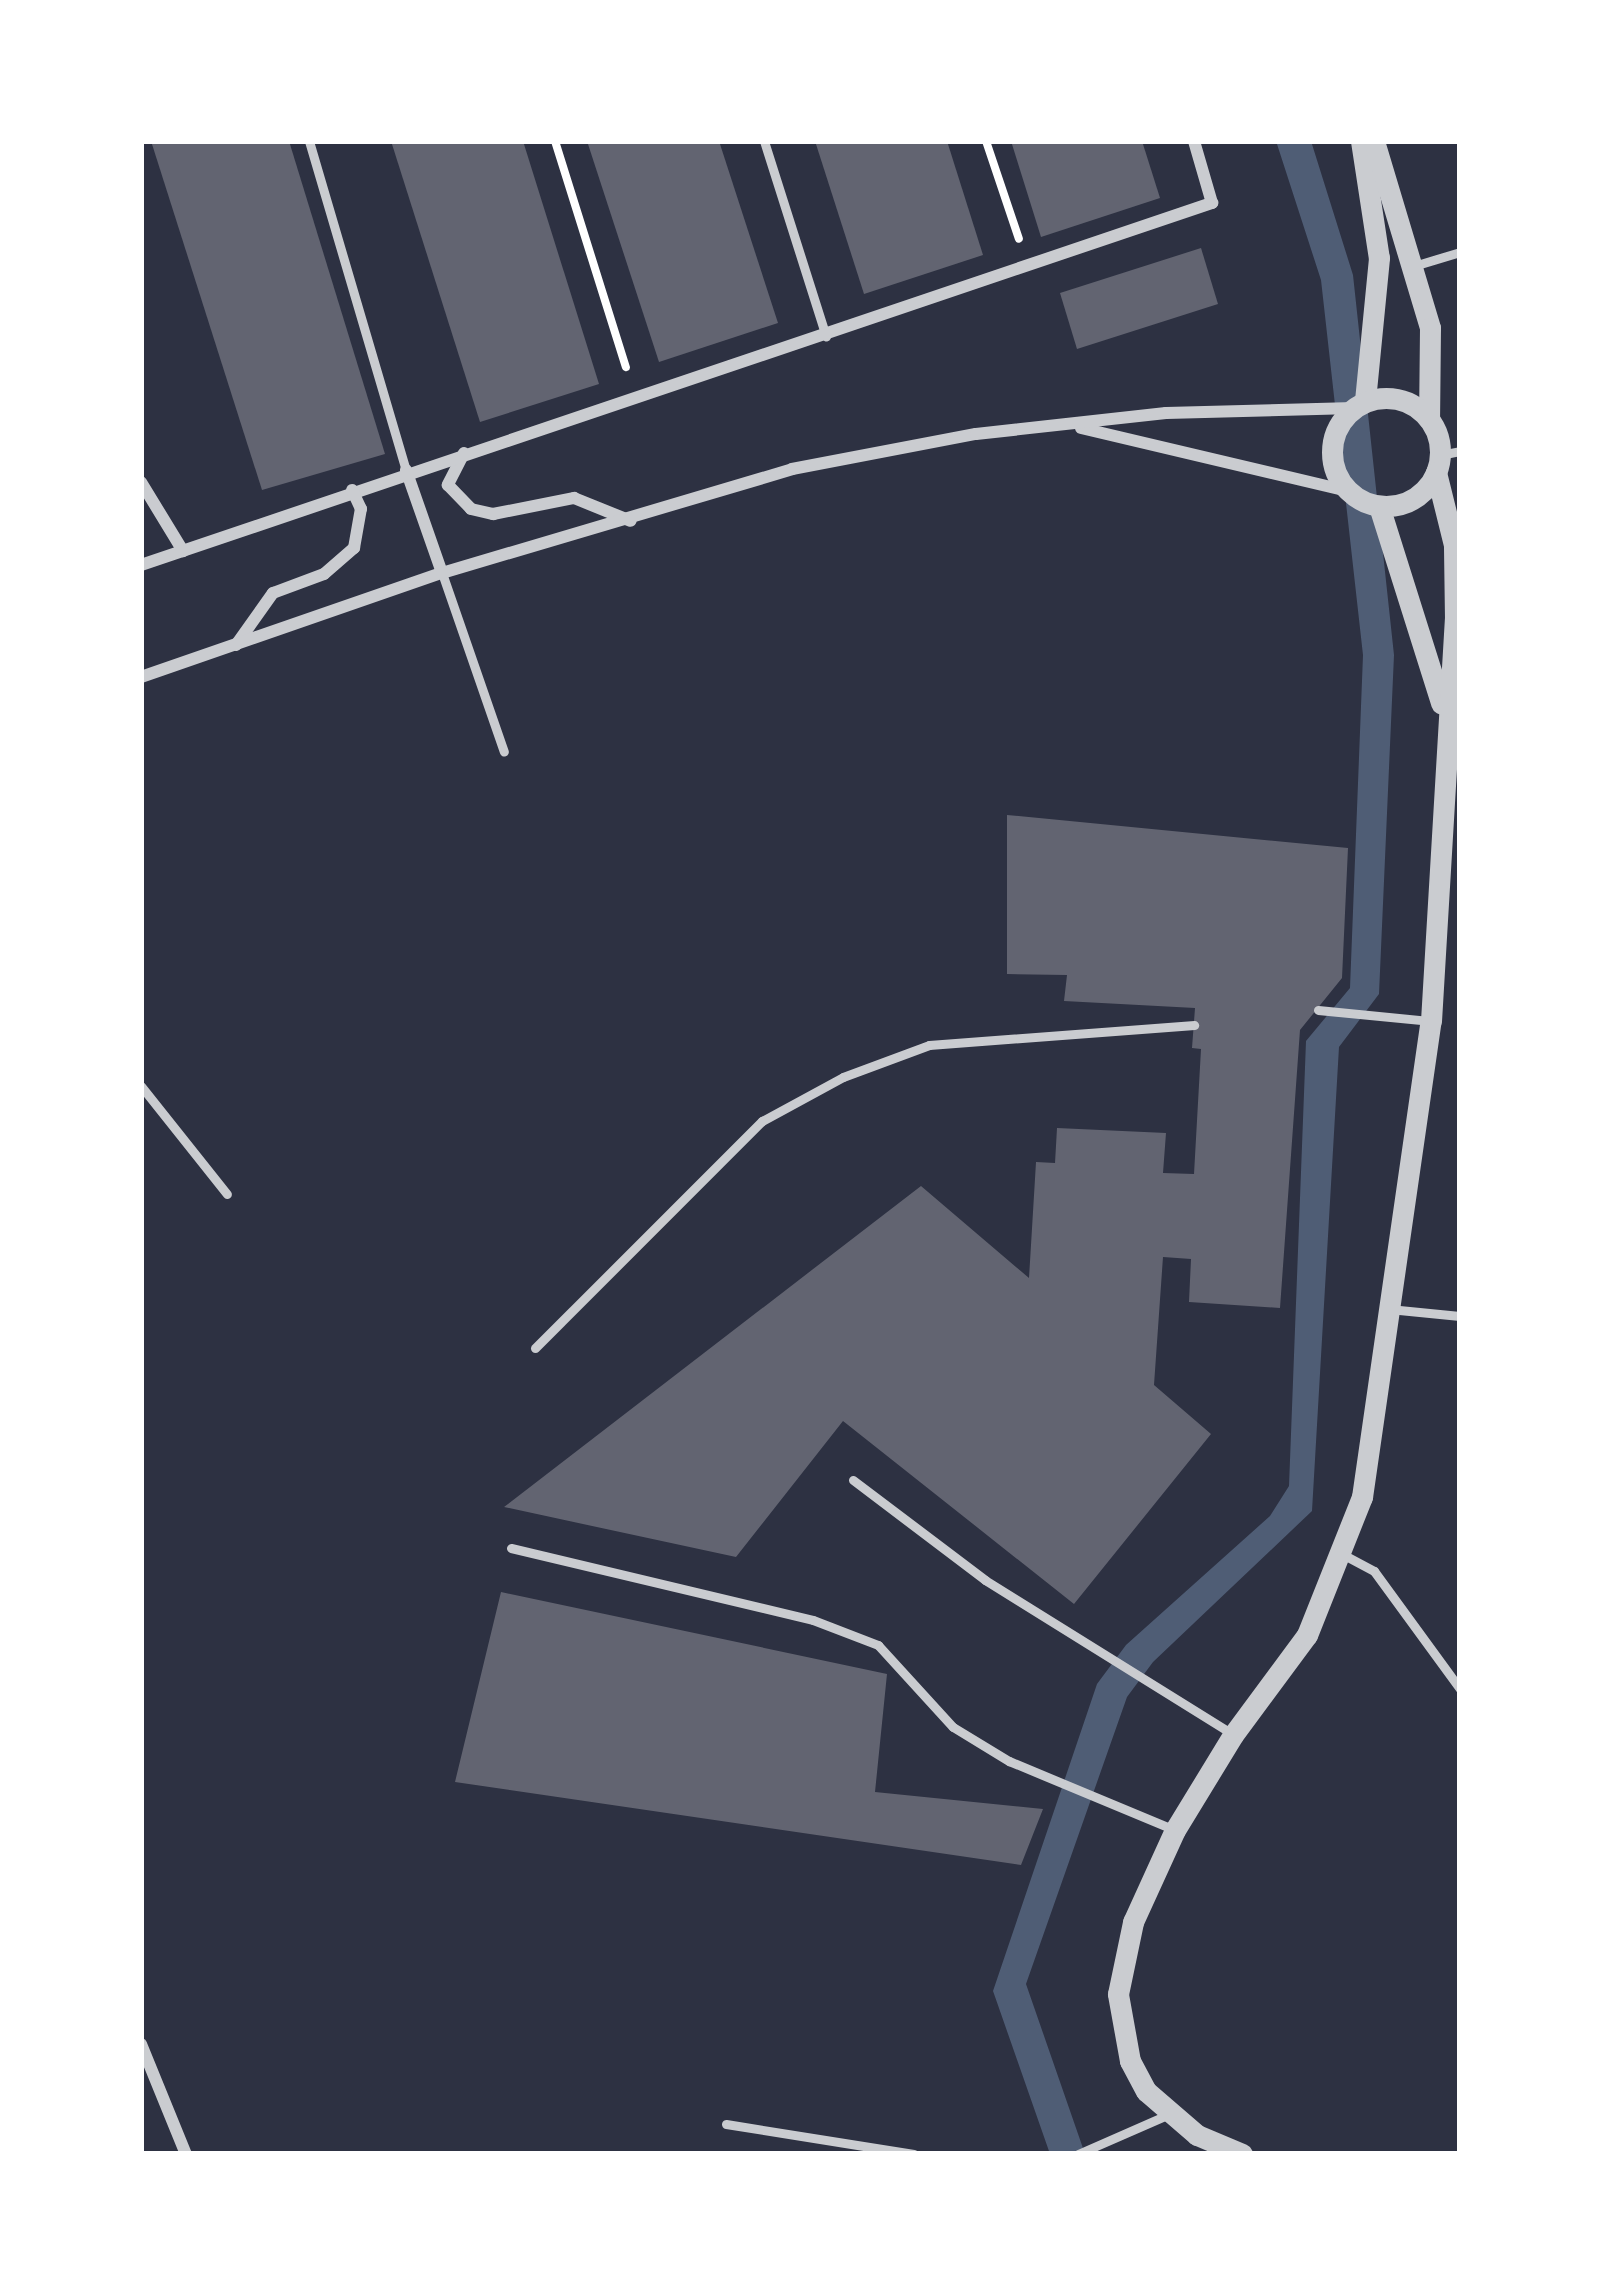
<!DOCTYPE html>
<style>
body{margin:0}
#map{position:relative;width:1601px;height:2295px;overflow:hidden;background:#2d3142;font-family:"DejaVu Sans",sans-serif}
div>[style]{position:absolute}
.water>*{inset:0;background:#4f5d75}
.building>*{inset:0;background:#626471}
.path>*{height:8px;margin:-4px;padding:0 4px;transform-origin:4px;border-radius:4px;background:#fff}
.service>*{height:9px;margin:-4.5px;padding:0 4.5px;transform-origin:4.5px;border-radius:4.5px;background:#caccd0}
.minor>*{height:12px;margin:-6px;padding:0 6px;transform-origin:6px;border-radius:6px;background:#caccd0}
.tertiary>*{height:21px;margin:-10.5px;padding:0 10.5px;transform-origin:10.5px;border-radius:10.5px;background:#caccd0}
.tertiary>.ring{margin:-10.5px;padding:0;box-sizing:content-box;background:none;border:21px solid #caccd0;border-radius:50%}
span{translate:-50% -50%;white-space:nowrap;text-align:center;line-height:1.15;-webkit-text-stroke:12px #fff;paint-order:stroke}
.frame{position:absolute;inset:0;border:144px solid #fff;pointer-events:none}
</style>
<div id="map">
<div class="water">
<i style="clip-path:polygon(1276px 141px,1311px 141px,1353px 275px,1394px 655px,1379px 994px,1339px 1047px,1312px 1511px,1153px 1662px,1127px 1697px,1026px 1984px,1085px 2154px,1050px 2154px,993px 1991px,1097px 1684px,1126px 1645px,1270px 1516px,1289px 1486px,1306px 1041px,1350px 988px,1363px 655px,1321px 280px)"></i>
</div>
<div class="building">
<i style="clip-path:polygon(151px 141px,289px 141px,385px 454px,262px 490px)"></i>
<i style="clip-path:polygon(391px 141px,523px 141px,599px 384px,480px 422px)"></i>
<i style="clip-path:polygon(587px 141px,719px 141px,778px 323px,659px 362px)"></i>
<i style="clip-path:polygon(815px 141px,947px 141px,983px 255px,864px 294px)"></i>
<i style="clip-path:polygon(1011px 141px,1142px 141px,1160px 198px,1041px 237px)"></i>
<i style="clip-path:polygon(1201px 248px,1218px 304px,1077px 349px,1060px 293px)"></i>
<i style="clip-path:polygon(1007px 815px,1348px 848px,1342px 978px,1300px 1030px,1280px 1308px,1189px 1302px,1191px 1259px,1163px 1257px,1154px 1385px,1211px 1434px,1074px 1604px,843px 1421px,736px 1557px,504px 1507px,921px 1186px,1029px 1278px,1036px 1162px,1055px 1163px,1057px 1128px,1166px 1133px,1163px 1173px,1194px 1174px,1201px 1049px,1192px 1048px,1195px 1008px,1064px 1001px,1067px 975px,1007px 974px)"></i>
<i style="clip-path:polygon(501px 1592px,887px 1674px,875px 1792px,1043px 1809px,1021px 1865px,455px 1782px)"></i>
</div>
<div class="path">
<i style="left:555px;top:141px;width:237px;rotate:72.6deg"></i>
<i style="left:986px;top:141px;width:103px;rotate:71.4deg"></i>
</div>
<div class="service">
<i style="left:309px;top:141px;width:343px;rotate:73.6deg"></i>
<i style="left:764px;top:141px;width:205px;rotate:72.4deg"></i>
<i style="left:1417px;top:265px;width:45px;rotate:-16.8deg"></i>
<i style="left:1440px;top:455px;width:20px;rotate:-11deg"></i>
<i style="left:442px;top:573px;width:189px;rotate:70.9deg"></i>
<i style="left:1318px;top:1010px;width:114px;rotate:5.6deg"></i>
<i style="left:141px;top:1086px;width:138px;rotate:51.5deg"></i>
<i style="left:1389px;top:1309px;width:71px;rotate:5.6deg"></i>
<i style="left:535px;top:1348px;width:321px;rotate:-45deg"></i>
<i style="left:762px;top:1121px;width:92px;rotate:-28.5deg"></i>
<i style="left:843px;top:1077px;width:92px;rotate:-20.4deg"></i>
<i style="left:929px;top:1045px;width:266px;rotate:-4.3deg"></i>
<i style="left:853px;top:1480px;width:166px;rotate:37.1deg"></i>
<i style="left:985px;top:1580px;width:291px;rotate:31.9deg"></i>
<i style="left:511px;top:1548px;width:310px;rotate:13.4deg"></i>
<i style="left:813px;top:1620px;width:70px;rotate:21deg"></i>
<i style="left:878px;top:1645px;width:111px;rotate:47.6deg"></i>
<i style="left:953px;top:1727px;width:66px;rotate:31.3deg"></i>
<i style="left:1009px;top:1761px;width:180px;rotate:22.6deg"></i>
<i style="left:1344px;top:1555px;width:34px;rotate:28deg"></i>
<i style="left:1374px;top:1571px;width:146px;rotate:53.9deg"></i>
<i style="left:726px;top:2124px;width:190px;rotate:9.1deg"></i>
<i style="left:1078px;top:2154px;width:97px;rotate:-23.7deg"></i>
</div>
<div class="minor">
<i style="left:1081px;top:428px;width:274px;rotate:13.3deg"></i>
<i style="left:464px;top:453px;width:36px;rotate:117deg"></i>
<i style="left:448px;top:485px;width:33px;rotate:46deg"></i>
<i style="left:471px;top:509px;width:23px;rotate:13deg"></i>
<i style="left:493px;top:514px;width:83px;rotate:-11.2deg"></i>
<i style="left:574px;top:498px;width:61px;rotate:22deg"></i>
<i style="left:406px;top:470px;width:109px;rotate:70.7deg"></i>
<i style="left:141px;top:482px;width:81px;rotate:58.7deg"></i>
<i style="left:141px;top:565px;width:1131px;rotate:-18.68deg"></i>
<i style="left:1212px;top:203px;width:65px;rotate:-106.2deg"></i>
<i style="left:236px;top:645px;width:64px;rotate:-54.6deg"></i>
<i style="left:273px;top:593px;width:54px;rotate:-20.4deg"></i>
<i style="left:324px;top:574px;width:40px;rotate:-41deg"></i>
<i style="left:354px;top:548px;width:40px;rotate:-80deg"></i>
<i style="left:361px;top:509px;width:21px;rotate:-115deg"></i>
<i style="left:141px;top:677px;width:318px;rotate:-19.1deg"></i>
<i style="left:442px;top:573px;width:365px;rotate:-16.5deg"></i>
<i style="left:792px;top:469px;width:187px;rotate:-10.8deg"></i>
<i style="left:976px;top:434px;width:191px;rotate:-6.3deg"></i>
<i style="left:1166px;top:413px;width:188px;rotate:-1.5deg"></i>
<i style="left:141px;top:2044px;width:119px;rotate:67.8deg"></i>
</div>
<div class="tertiary">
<i style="left:1361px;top:141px;width:118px;rotate:81.3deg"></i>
<i style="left:1379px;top:258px;width:144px;rotate:95.6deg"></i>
<i style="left:1374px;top:141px;width:195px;rotate:73.3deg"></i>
<i style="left:1430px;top:328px;width:91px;rotate:90.6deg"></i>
<i class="ring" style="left:1332px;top:398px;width:87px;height:87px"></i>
<i style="left:1379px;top:506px;width:207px;rotate:72.5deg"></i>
<i style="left:1242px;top:2154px;width:49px;rotate:-157.1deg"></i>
<i style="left:1197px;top:2135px;width:67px;rotate:-139.2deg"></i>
<i style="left:1146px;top:2091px;width:34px;rotate:-118deg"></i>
<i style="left:1130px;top:2061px;width:68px;rotate:-100.2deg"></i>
<i style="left:1118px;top:1994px;width:74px;rotate:-78.2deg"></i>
<i style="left:1133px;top:1922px;width:101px;rotate:-65.5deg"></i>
<i style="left:1175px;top:1830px;width:111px;rotate:-58.6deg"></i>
<i style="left:1233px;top:1735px;width:124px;rotate:-53.5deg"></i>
<i style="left:1307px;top:1635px;width:149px;rotate:-68.3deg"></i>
<i style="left:1362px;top:1497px;width:481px;rotate:-81.8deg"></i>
<i style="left:1431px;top:1021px;width:403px;rotate:-86.6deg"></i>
<i style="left:1455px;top:619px;width:74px;rotate:-90.8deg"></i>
<i style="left:1454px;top:545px;width:75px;rotate:-103.9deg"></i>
</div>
<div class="frame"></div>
</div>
